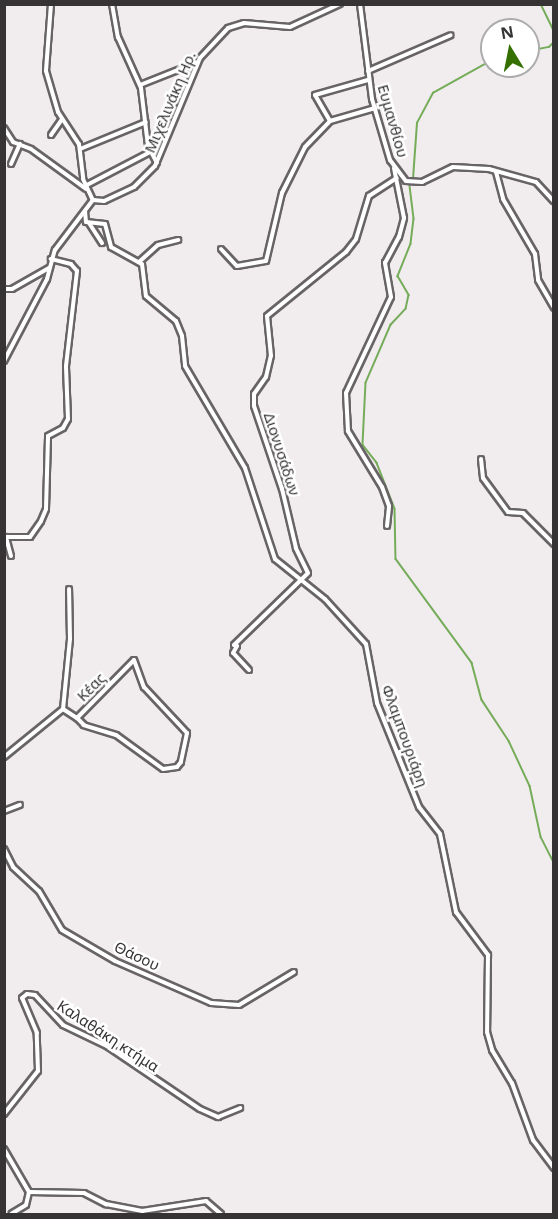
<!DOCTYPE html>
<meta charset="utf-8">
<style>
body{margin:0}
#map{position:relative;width:558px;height:1219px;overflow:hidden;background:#f1ecee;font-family:"Noto Sans",sans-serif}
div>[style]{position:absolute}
.stream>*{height:1.5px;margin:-0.75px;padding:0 0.75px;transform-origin:0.75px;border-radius:0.75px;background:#75ac59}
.roads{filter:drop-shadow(2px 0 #686466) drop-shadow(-2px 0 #686466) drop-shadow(0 2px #686466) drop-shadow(0 -2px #686466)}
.street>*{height:4px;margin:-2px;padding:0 2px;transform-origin:2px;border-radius:2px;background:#fff}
span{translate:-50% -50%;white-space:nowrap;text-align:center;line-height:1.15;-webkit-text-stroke:5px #fff;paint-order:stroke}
.street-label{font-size:15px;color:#353334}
.frame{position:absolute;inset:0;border:6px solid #353334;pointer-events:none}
.north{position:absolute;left:480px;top:18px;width:60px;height:60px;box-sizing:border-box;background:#fff;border:2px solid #aeadae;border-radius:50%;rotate:350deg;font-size:16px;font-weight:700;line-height:24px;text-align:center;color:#353334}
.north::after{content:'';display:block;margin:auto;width:21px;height:27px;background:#346f00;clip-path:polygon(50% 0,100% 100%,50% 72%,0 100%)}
</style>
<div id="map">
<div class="stream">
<i style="left:541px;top:4px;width:30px;rotate:64deg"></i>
<i style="left:528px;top:51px;width:21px;rotate:-11deg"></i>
<i style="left:549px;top:47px;width:7px;rotate:-45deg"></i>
<i style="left:413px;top:179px;width:56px;rotate:-85.9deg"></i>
<i style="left:417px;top:123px;width:34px;rotate:-62deg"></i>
<i style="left:433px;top:93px;width:68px;rotate:-29.2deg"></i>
<i style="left:410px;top:186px;width:33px;rotate:83deg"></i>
<i style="left:414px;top:219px;width:25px;rotate:97deg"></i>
<i style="left:411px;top:244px;width:35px;rotate:112deg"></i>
<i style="left:398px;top:276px;width:22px;rotate:60deg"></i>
<i style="left:409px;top:295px;width:14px;rotate:102deg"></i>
<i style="left:406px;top:309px;width:22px;rotate:133deg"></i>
<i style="left:391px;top:325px;width:63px;rotate:113.3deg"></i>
<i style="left:366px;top:383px;width:62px;rotate:92.8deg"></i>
<i style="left:363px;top:445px;width:23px;rotate:52deg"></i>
<i style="left:377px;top:463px;width:49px;rotate:68.6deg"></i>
<i style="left:395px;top:509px;width:50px;rotate:88.9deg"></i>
<i style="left:396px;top:559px;width:129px;rotate:53.8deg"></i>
<i style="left:472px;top:663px;width:38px;rotate:75deg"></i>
<i style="left:482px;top:700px;width:49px;rotate:56.6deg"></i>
<i style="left:509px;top:741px;width:50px;rotate:65deg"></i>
<i style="left:530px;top:786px;width:52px;rotate:77.8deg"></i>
<i style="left:541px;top:837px;width:29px;rotate:63deg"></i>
</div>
<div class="roads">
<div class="street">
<i style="left:51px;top:4px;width:67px;rotate:94.3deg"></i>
<i style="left:46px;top:71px;width:43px;rotate:73.7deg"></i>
<i style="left:58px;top:112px;width:38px;rotate:57deg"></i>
<i style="left:79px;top:144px;width:35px;rotate:83deg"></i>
<i style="left:83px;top:179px;width:23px;rotate:65deg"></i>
<i style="left:112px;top:4px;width:34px;rotate:80deg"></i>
<i style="left:118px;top:37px;width:56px;rotate:65.7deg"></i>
<i style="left:141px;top:88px;width:58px;rotate:83.1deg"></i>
<i style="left:148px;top:146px;width:19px;rotate:62deg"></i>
<i style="left:360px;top:4px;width:96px;rotate:82.8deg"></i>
<i style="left:372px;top:99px;width:64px;rotate:73.6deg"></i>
<i style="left:390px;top:160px;width:26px;rotate:53deg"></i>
<i style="left:406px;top:181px;width:16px;rotate:4deg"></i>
<i style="left:422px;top:182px;width:34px;rotate:-26deg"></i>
<i style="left:453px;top:167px;width:36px;rotate:3deg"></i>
<i style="left:489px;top:169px;width:49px;rotate:15.5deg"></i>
<i style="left:536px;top:182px;width:26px;rotate:47deg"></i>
<i style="left:368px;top:71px;width:90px;rotate:-23.4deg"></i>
<i style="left:140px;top:85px;width:62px;rotate:-21.6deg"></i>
<i style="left:330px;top:121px;width:30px;rotate:-120deg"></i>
<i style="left:315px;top:95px;width:55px;rotate:-15.8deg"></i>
<i style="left:4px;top:128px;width:17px;rotate:57deg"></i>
<i style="left:13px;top:142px;width:19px;rotate:21deg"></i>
<i style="left:31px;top:149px;width:68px;rotate:36deg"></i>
<i style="left:51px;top:135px;width:19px;rotate:-55deg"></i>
<i style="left:80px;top:149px;width:71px;rotate:-22.2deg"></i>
<i style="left:11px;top:164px;width:22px;rotate:-66deg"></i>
<i style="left:496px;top:172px;width:28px;rotate:75deg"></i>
<i style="left:503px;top:199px;width:64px;rotate:59.8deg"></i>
<i style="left:535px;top:254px;width:26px;rotate:83deg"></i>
<i style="left:538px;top:280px;width:32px;rotate:60deg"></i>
<i style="left:85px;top:186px;width:73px;rotate:-27.6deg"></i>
<i style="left:93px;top:200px;width:11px;rotate:5deg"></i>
<i style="left:104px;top:201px;width:33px;rotate:-25deg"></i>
<i style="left:134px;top:187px;width:30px;rotate:-45deg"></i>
<i style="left:155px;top:166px;width:117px;rotate:-67.4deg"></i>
<i style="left:200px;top:58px;width:41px;rotate:-47deg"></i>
<i style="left:228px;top:28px;width:17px;rotate:-17deg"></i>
<i style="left:244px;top:23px;width:46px;rotate:5deg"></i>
<i style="left:290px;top:27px;width:55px;rotate:-24.7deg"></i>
<i style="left:85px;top:211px;width:11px;rotate:85deg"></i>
<i style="left:86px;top:222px;width:19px;rotate:6deg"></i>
<i style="left:105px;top:224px;width:24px;rotate:75deg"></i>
<i style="left:111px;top:247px;width:35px;rotate:29deg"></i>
<i style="left:142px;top:264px;width:32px;rotate:83deg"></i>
<i style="left:146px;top:296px;width:39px;rotate:40deg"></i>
<i style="left:176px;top:321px;width:16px;rotate:68deg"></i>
<i style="left:182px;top:336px;width:30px;rotate:84deg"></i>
<i style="left:185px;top:366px;width:118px;rotate:59.5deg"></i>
<i style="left:245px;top:468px;width:96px;rotate:71.8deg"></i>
<i style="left:275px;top:559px;width:64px;rotate:38.7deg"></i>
<i style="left:325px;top:599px;width:61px;rotate:47.7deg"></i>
<i style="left:366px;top:644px;width:60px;rotate:79.4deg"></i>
<i style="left:377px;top:703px;width:112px;rotate:68deg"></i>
<i style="left:419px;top:807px;width:34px;rotate:52deg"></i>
<i style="left:440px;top:834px;width:80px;rotate:78.4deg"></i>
<i style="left:456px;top:912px;width:54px;rotate:53.3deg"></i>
<i style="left:488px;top:955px;width:77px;rotate:90.7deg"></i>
<i style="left:487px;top:1032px;width:19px;rotate:74deg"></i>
<i style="left:492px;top:1050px;width:39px;rotate:59deg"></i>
<i style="left:512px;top:1083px;width:61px;rotate:69.8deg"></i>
<i style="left:533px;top:1140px;width:35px;rotate:53deg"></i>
<i style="left:89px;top:223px;width:24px;rotate:57deg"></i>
<i style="left:221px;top:249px;width:23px;rotate:47deg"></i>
<i style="left:237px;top:266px;width:29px;rotate:-10deg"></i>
<i style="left:266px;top:261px;width:70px;rotate:-76.8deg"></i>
<i style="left:282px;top:193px;width:51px;rotate:-63.4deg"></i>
<i style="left:305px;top:147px;width:36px;rotate:-46deg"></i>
<i style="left:330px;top:121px;width:47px;rotate:-16.1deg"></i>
<i style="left:139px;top:262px;width:25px;rotate:-42deg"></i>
<i style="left:158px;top:245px;width:21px;rotate:-14deg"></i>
<i style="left:4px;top:289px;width:8px"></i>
<i style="left:12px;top:289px;width:43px;rotate:-29.6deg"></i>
<i style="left:4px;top:361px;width:93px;rotate:-62.3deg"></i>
<i style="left:47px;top:279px;width:30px;rotate:-75deg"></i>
<i style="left:55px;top:250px;width:63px;rotate:-52.8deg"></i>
<i style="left:481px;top:459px;width:19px;rotate:84deg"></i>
<i style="left:483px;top:478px;width:42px;rotate:53.7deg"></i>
<i style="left:508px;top:512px;width:15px;rotate:4deg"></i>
<i style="left:523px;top:513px;width:44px;rotate:45deg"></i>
<i style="left:387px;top:526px;width:20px;rotate:-84deg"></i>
<i style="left:389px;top:506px;width:20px;rotate:-110deg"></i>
<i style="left:382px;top:487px;width:66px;rotate:-121.3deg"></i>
<i style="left:348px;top:431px;width:38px;rotate:-93deg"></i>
<i style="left:346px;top:393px;width:106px;rotate:-64.9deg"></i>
<i style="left:391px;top:297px;width:35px;rotate:-100deg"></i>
<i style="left:385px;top:263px;width:30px;rotate:-62deg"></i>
<i style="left:399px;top:237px;width:20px;rotate:-75deg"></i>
<i style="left:404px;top:218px;width:51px;rotate:-101.3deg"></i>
<i style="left:11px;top:556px;width:20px;rotate:-105deg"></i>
<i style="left:6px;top:537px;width:24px"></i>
<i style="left:30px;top:537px;width:19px;rotate:-55deg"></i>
<i style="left:41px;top:521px;width:13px;rotate:-67deg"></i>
<i style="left:46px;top:509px;width:73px;rotate:-88.4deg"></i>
<i style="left:48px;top:436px;width:17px;rotate:-28deg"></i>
<i style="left:63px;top:428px;width:10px;rotate:-61deg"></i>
<i style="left:68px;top:419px;width:53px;rotate:-92.2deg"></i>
<i style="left:66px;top:366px;width:96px;rotate:-83.4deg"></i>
<i style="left:77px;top:271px;width:9px;rotate:-131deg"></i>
<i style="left:71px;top:264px;width:21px;rotate:-166deg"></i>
<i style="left:249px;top:670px;width:23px;rotate:-133deg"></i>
<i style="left:233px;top:653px;width:8px;rotate:-60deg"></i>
<i style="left:237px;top:646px;width:3px;rotate:-162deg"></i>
<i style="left:234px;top:645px;width:103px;rotate:-44.2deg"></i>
<i style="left:308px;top:573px;width:28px;rotate:-116deg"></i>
<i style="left:296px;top:548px;width:61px;rotate:-103.3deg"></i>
<i style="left:282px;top:489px;width:88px;rotate:-108.6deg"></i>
<i style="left:254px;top:406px;width:12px;rotate:-90deg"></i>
<i style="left:254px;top:394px;width:21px;rotate:-55deg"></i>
<i style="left:266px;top:377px;width:22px;rotate:-77deg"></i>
<i style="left:271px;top:356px;width:40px;rotate:-95.7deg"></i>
<i style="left:267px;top:316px;width:102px;rotate:-39deg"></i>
<i style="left:346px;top:252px;width:16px;rotate:-52deg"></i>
<i style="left:356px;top:239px;width:45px;rotate:-73.2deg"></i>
<i style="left:369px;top:196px;width:33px;rotate:-33deg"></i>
<i style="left:63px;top:709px;width:17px;rotate:33deg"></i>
<i style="left:77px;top:718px;width:81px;rotate:-45.5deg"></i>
<i style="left:134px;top:660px;width:29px;rotate:70deg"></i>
<i style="left:144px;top:687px;width:63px;rotate:46.9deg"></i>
<i style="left:187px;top:733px;width:30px;rotate:102deg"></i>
<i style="left:181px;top:762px;width:6px;rotate:129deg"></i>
<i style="left:177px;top:767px;width:14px;rotate:172deg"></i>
<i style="left:163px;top:769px;width:58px;rotate:-144.1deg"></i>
<i style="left:116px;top:735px;width:34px;rotate:-163deg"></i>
<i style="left:84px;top:725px;width:10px;rotate:-135deg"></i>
<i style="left:63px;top:709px;width:70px;rotate:-84.3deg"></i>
<i style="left:70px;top:639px;width:50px;rotate:-91.1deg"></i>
<i style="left:4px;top:757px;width:76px;rotate:-39.1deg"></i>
<i style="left:4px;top:811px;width:17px;rotate:-21deg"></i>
<i style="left:4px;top:849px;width:20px;rotate:63deg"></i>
<i style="left:13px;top:867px;width:35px;rotate:43deg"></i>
<i style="left:39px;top:891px;width:45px;rotate:59.5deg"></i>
<i style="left:62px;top:930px;width:61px;rotate:30.3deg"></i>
<i style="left:115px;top:961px;width:105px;rotate:23.6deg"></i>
<i style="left:211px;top:1003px;width:28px;rotate:4deg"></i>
<i style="left:239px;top:1005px;width:64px;rotate:-31deg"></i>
<i style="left:4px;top:1114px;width:55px;rotate:-51.7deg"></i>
<i style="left:38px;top:1071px;width:38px;rotate:-92deg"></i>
<i style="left:37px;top:1033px;width:38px;rotate:-113deg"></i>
<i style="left:22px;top:998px;width:6px;rotate:-39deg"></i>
<i style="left:27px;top:994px;width:8px;rotate:7deg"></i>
<i style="left:35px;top:995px;width:41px;rotate:47deg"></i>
<i style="left:63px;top:1025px;width:49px;rotate:25.5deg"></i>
<i style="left:107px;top:1046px;width:112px;rotate:34.1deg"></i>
<i style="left:200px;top:1109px;width:20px;rotate:24deg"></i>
<i style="left:218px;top:1117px;width:24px;rotate:-22deg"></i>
<i style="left:4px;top:1149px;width:50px;rotate:59.8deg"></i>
<i style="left:29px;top:1192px;width:13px;rotate:103deg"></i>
<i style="left:26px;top:1205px;width:17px;rotate:149deg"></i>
<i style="left:29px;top:1192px;width:55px;rotate:1deg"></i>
<i style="left:84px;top:1193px;width:25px;rotate:27deg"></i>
<i style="left:106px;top:1204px;width:37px;rotate:11deg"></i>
<i style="left:142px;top:1211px;width:65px;rotate:-8.9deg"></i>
<i style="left:206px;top:1201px;width:20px;rotate:41deg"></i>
</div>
</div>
<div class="street-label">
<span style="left:170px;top:102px;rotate:-67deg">Μιχελινάκη Ηρ.</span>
<span style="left:393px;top:121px;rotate:74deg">Ευμανθίου</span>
<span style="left:282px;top:454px;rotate:72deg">Διονυσάδων</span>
<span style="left:91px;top:687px;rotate:-45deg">Κέας</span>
<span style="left:405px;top:736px;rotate:70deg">Φλαμπουριάρη</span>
<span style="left:137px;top:956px;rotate:25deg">Θάσου</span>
<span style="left:108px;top:1036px;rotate:33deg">Καλαθάκη κτήμα</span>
</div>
<div class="frame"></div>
<div class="north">N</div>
</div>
